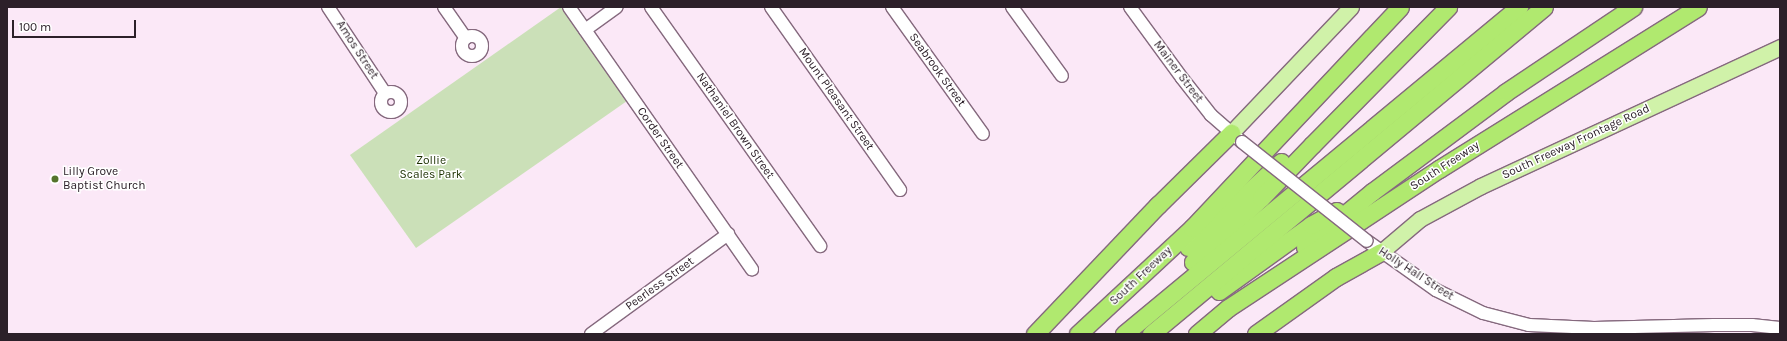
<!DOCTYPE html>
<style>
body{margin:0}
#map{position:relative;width:1787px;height:341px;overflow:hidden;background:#fbe8f7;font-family:Karla,sans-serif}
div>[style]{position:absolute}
.green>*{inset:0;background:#cbe0b8}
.roads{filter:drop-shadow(1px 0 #85697e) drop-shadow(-1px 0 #85697e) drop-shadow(0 1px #85697e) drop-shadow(0 -1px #85697e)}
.minor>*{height:12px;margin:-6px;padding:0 6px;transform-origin:6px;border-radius:6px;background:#fff}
.minor>.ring{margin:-6px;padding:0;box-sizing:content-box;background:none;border:12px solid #fff;border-radius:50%}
.major>*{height:15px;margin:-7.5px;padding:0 7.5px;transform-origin:7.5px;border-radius:7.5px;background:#d0f2a9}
.highway>*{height:17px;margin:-8.5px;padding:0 8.5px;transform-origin:8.5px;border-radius:8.5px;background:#b0e96f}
.bridges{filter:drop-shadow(1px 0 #85697e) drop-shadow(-1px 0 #85697e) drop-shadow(0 1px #85697e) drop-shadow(0 -1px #85697e)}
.minor-bridge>*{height:12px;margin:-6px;padding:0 6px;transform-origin:6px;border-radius:6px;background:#fff}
.dots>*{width:11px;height:11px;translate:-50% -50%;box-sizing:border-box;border:2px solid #fff;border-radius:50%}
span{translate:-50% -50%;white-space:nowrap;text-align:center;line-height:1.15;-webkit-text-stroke:3px #fff;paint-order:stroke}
.street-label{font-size:12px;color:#2c2029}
.park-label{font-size:12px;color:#1c3100}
.poi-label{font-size:12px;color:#2c2029}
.left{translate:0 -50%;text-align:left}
.frame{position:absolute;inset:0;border:8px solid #2c2029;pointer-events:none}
.scale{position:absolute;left:12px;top:20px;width:124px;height:18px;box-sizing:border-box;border:2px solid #2c2029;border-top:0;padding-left:5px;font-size:12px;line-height:14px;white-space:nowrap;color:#2c2029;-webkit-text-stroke:3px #fff;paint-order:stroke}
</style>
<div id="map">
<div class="green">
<i style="clip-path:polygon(561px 7px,627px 101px,416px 248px,350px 155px)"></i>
</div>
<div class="roads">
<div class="minor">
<i style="left:328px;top:7px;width:103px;rotate:56.5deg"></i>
<i style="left:444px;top:7px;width:38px;rotate:55deg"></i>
<i style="left:569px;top:7px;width:320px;rotate:55.1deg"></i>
<i style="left:651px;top:7px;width:293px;rotate:54.7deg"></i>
<i style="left:771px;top:7px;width:224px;rotate:54.8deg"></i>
<i style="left:892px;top:7px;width:156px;rotate:54.4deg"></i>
<i style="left:1012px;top:7px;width:85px;rotate:54.1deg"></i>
<i style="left:1130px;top:7px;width:88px;rotate:53.8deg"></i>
<i style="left:1182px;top:78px;width:47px;rotate:51.9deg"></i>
<i style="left:1211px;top:115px;width:41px;rotate:41.1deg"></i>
<i style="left:585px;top:30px;width:39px;rotate:-36deg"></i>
<i class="ring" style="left:462px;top:36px;width:8px;height:8px"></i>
<i class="ring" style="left:381px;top:92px;width:8px;height:8px"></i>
<i style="left:1367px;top:241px;width:85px;rotate:35.4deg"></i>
<i style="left:1436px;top:290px;width:52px;rotate:26.1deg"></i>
<i style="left:1483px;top:313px;width:48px;rotate:14.6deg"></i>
<i style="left:1529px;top:325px;width:65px;rotate:2.6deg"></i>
<i style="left:1594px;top:328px;width:120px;rotate:-1.4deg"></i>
<i style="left:1714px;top:325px;width:38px"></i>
<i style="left:1752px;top:325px;width:28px;rotate:6deg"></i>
<i style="left:591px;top:334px;width:170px;rotate:-36.1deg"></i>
</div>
<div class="major">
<i style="left:1231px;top:133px;width:174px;rotate:-46.4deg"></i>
<i style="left:1381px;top:252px;width:51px;rotate:-40.2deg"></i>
<i style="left:1420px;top:219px;width:69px;rotate:-28.4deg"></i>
<i style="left:1481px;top:186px;width:330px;rotate:-24.9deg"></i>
</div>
<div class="highway">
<i style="left:1188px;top:247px;width:126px;rotate:-42.4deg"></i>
<i style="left:1305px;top:247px;width:87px;rotate:-39.4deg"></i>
<i style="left:1372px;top:192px;width:167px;rotate:-36.7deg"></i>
<i style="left:1506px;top:92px;width:153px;rotate:-33.8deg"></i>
<i style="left:1193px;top:262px;width:93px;rotate:-43.3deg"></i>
<i style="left:1261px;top:198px;width:74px;rotate:-46.1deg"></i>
<i style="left:1312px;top:145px;width:194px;rotate:-45.4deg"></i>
<i style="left:1219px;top:291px;width:113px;rotate:-35.7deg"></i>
<i style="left:1311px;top:225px;width:29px;rotate:-29deg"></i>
<i style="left:1035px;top:334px;width:178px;rotate:-46.4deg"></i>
<i style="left:1158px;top:205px;width:103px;rotate:-44.6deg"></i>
<i style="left:1078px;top:334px;width:156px;rotate:-42.9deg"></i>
<i style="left:1192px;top:228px;width:303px;rotate:-46.7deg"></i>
<i style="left:1124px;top:334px;width:513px;rotate:-39.62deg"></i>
<i style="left:1151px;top:334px;width:511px;rotate:-39.76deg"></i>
<i style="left:1197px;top:334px;width:40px;rotate:-40deg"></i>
<i style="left:1228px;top:308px;width:253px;rotate:-33.4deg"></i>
<i style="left:1439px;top:169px;width:305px;rotate:-32deg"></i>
<i style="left:1256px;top:334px;width:98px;rotate:-35.5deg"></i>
<i style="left:1336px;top:277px;width:51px;rotate:-29.1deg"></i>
</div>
</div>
<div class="bridges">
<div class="minor-bridge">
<i style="left:1242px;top:142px;width:159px;rotate:38.4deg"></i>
</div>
</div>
<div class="dots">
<i style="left:55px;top:179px;background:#54742c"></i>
</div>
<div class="street-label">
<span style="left:357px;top:50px;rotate:57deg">Amos Street</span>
<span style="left:937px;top:70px;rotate:54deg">Seabrook Street</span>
<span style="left:1178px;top:72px;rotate:53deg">Mainer Street</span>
<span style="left:836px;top:99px;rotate:55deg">Mount Pleasant Street</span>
<span style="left:735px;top:126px;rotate:55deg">Nathaniel Brown Street</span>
<span style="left:660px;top:138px;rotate:55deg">Corder Street</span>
<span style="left:1576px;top:142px;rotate:-25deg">South Freeway Frontage Road</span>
<span style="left:1445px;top:166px;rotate:-33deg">South Freeway</span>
<span style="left:1416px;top:274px;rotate:33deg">Holly Hall Street</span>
<span style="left:1141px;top:276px;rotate:-43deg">South Freeway</span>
<span style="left:660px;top:284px;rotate:-36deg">Peerless Street</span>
</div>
<div class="park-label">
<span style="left:431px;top:168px">Zollie<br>Scales Park</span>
</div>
<div class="poi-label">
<span class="left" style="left:63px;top:179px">Lilly Grove<br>Baptist Church</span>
</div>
<div class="frame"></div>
<div class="scale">100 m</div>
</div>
